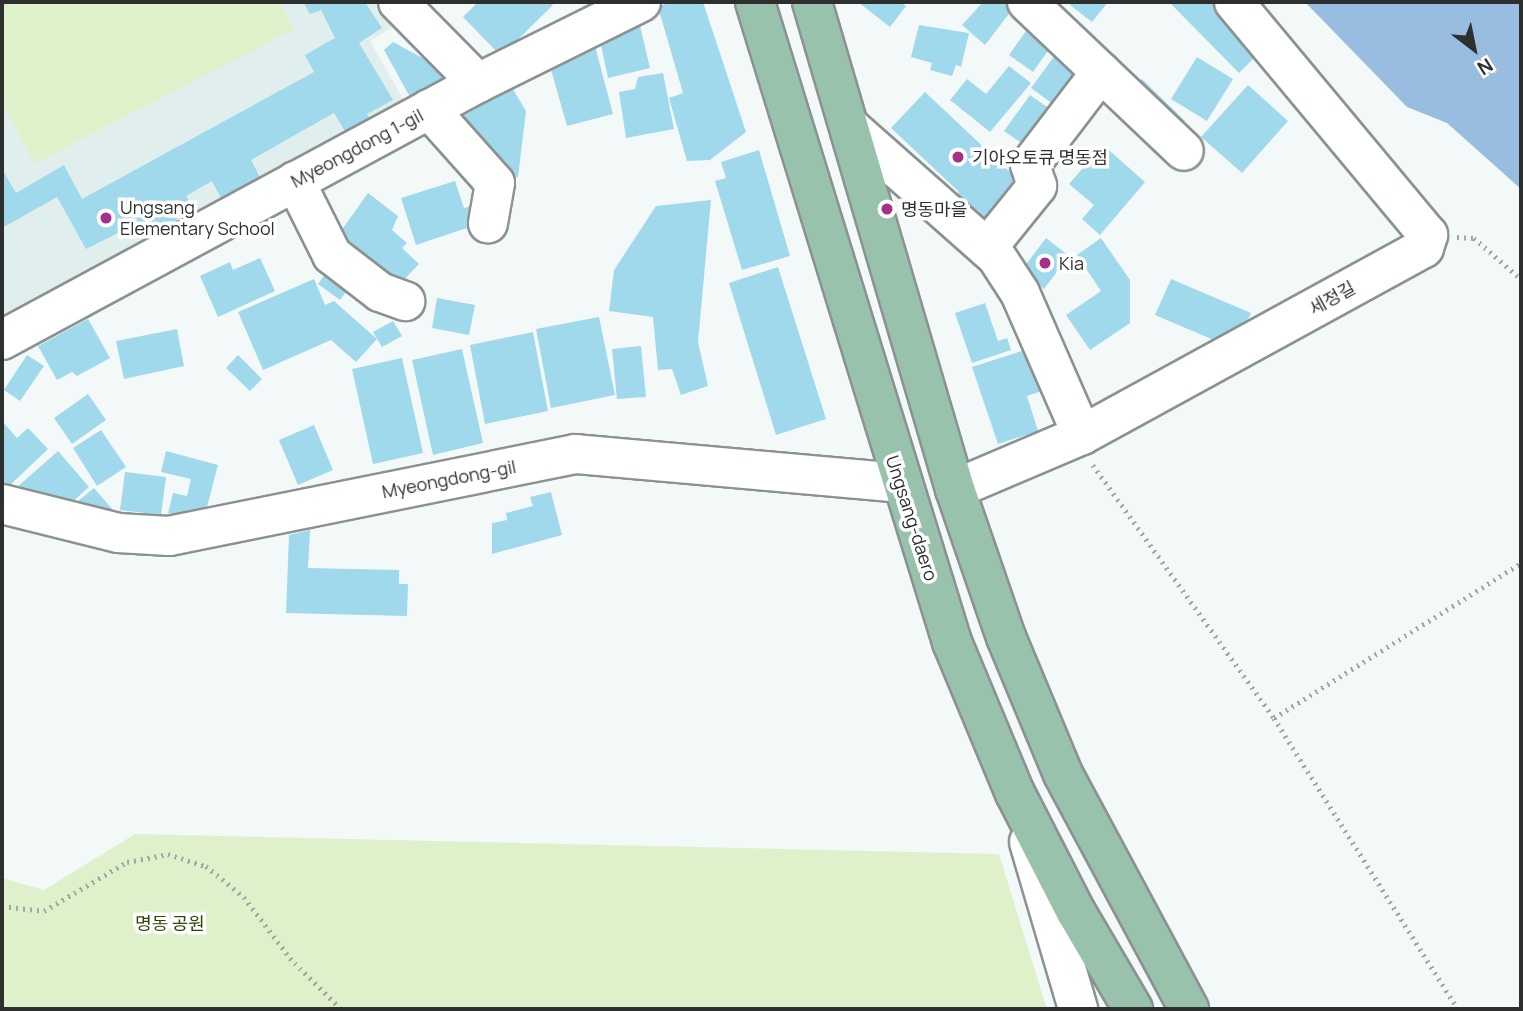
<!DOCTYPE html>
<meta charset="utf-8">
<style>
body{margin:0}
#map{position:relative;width:1523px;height:1011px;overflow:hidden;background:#f3f9f9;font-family:Manrope,"Noto Sans KR",sans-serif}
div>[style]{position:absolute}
.built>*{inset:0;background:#e0efee}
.green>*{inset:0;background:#dff1cb}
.water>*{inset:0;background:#99bde0}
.building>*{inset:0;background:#a0d9eb}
.path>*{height:4.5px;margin-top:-2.25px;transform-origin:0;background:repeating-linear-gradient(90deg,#a2a6a6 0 2px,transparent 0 7px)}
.roads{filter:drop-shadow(2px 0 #8c9291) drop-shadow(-2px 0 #8c9291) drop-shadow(0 2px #8c9291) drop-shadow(0 -2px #8c9291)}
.minor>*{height:38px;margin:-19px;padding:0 19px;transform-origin:19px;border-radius:19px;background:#fff}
.major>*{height:38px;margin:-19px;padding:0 19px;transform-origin:19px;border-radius:19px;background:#98c2ac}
.dots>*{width:19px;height:19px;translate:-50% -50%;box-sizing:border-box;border:4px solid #fff;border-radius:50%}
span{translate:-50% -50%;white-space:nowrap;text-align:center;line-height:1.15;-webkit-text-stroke:7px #fff;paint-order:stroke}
.street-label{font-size:18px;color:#2e3030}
.poi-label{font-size:18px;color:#2e3030}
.left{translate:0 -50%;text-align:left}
.park-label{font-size:18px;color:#2f4601}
.frame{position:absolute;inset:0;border:4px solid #2e3030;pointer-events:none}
.north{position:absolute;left:1439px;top:14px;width:70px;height:70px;-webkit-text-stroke:5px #fff;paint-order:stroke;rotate:148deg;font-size:19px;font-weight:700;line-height:28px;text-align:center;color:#2e3030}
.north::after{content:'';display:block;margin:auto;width:24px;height:32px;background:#2e3030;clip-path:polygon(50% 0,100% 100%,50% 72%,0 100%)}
</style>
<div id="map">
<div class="built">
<i style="clip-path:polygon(2px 2px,379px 2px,400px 23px,370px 41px,410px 111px,2px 325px)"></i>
</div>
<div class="green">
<i style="clip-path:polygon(2px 2px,279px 2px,294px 29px,34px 164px,2px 102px)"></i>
<i style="clip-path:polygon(135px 834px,999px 854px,1047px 1009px,2px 1009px,2px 878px,44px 890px)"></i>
</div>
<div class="water">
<i style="clip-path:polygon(1305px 2px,1521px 2px,1521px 189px,1447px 123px,1407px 107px)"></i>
</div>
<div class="building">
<i style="clip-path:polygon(303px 2px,365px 2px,382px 28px,359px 43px,393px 100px,367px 114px,375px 127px,351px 141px,334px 113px,251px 160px,265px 187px,226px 208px,212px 181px,186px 196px,192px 206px,175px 215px,183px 230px,149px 250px,136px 224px,86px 249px,57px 197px,2px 228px,2px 169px,16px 193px,64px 165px,82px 199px,314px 72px,305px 55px,335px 38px,321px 10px,310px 14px)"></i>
<i style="clip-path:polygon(478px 2px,550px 2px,553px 5px,501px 56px,463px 17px)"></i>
<i style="clip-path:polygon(671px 2px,703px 2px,746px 132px,710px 160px,687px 161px,669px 98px,683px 93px,658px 7px)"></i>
<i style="clip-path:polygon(858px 2px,900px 2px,906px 6px,890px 27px)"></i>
<i style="clip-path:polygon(983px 2px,1018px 2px,985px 45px,962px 25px)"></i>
<i style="clip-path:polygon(1072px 2px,1108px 2px,1092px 22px,1070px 5px)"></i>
<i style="clip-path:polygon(1169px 2px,1218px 2px,1264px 48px,1239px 73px)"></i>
<i style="clip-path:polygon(1033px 21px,1057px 38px,1033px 72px,1009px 55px)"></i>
<i style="clip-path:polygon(919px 25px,969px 33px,961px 67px,956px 65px,952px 76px,930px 70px,932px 63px,911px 57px)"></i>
<i style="clip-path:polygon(640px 26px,650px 68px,608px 78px,599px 36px)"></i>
<i style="clip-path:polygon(393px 42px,443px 69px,453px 88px,416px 108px,384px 50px)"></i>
<i style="clip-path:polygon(595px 46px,613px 114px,567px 126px,548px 59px)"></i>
<i style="clip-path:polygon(1061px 47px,1087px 65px,1065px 113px,1031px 88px)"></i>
<i style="clip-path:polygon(1197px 57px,1233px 79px,1207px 121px,1171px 99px)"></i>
<i style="clip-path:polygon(1009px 66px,1031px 83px,990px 132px,950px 100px,967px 79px,986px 94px)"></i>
<i style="clip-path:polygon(663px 73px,674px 129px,626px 138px,619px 92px,635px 89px,638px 77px)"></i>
<i style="clip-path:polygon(1142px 79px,1185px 121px,1171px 136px,1127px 93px)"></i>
<i style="clip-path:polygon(1248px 85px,1288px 121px,1242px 173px,1201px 137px)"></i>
<i style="clip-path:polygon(511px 86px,526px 111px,518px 177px,494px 174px,459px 119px)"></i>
<i style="clip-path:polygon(925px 92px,1026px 187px,982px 234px,948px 203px,959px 192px,891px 128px)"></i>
<i style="clip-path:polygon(1030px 95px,1063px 118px,1037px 154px,1004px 131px)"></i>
<i style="clip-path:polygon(1103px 145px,1145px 182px,1100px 235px,1082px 219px,1094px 205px,1069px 184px)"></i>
<i style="clip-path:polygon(759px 150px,790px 256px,742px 270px,715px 181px,726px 178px,721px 162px)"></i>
<i style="clip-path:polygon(455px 181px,464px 208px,473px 205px,479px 224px,416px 245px,401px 198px)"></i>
<i style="clip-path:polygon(368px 193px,398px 216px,392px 230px,407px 243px,402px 248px,419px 264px,397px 287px,336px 238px)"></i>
<i style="clip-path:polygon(711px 200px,698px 342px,708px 386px,681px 395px,672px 369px,658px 370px,653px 317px,609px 311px,614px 270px,656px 206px)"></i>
<i style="clip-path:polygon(1046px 238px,1069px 256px,1044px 289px,1021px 271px)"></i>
<i style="clip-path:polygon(1101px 238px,1130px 280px,1130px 323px,1090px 350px,1066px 315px,1101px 291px,1077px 255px)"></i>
<i style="clip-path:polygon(260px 258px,275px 291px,218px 317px,200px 276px,230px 262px,233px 270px)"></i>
<i style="clip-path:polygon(333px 263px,355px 279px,340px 300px,318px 284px)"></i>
<i style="clip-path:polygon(778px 267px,826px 419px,776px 435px,729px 283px)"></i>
<i style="clip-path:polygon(314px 279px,325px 305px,334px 301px,377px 339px,356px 362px,331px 340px,263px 370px,238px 312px)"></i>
<i style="clip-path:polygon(1171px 279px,1251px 313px,1235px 349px,1155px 315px)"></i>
<i style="clip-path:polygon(437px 298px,475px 305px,469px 335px,432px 328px)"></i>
<i style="clip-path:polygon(985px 303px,998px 341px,1007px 338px,1011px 350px,972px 363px,955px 313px)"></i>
<i style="clip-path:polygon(599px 317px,615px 395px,551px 408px,536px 329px)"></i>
<i style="clip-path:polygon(88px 319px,110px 358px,77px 376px,72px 372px,57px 380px,38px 346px)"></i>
<i style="clip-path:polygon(393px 321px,402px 336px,382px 347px,373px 332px)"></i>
<i style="clip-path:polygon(177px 329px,184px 366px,124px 379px,116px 341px)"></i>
<i style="clip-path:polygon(533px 332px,548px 411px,485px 424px,470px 345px)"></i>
<i style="clip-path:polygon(641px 346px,646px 397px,617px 399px,612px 349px)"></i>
<i style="clip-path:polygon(462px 349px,483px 443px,433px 455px,412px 360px)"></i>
<i style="clip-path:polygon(1028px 349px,1042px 391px,1027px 396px,1038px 431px,998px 444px,972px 367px)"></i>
<i style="clip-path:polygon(27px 355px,44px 366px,20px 401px,4px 390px)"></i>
<i style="clip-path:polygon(238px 355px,262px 379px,250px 391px,226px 368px)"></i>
<i style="clip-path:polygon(402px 358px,423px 453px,373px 464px,352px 369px)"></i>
<i style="clip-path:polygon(88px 394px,106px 420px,72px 444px,54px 418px)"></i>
<i style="clip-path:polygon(2px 421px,17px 438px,28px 428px,48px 449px,6px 489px,2px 487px)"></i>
<i style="clip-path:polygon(314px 425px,333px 470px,298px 485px,279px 440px)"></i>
<i style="clip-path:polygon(101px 430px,126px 467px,97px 486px,73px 448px)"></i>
<i style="clip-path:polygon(58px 451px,89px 487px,69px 505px,16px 488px)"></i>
<i style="clip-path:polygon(166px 451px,218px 465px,203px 522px,168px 513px,173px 493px,187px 496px,191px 479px,161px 472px)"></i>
<i style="clip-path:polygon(125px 472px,166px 477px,161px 515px,120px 510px)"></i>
<i style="clip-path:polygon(94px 488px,113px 510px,72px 506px)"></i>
<i style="clip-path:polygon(551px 492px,562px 535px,492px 554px,492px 523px,507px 520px,506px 513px,533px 506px,530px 497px)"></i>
<i style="clip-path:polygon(310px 530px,308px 568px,399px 570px,399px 584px,408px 584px,407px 616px,286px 613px,289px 535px)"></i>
</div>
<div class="path">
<i style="left:1457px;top:237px;width:17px;rotate:3deg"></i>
<i style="left:1474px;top:238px;width:62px;rotate:41.1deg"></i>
<i style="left:1093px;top:465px;width:311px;rotate:54.4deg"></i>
<i style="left:1274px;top:718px;width:344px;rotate:57.7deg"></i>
<i style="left:1274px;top:718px;width:292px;rotate:-32.1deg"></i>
<i style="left:2px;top:906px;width:42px;rotate:6.8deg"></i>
<i style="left:44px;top:911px;width:96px;rotate:-30.6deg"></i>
<i style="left:127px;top:862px;width:42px;rotate:-11deg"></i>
<i style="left:168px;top:854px;width:40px;rotate:18deg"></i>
<i style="left:206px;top:866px;width:49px;rotate:39.2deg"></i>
<i style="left:244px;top:897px;width:76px;rotate:53deg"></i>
<i style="left:290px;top:958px;width:72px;rotate:45deg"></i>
</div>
<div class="roads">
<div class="minor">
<i style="left:398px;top:2px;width:114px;rotate:45.4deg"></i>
<i style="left:1027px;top:2px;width:216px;rotate:43.5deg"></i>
<i style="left:429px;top:109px;width:99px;rotate:48.3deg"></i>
<i style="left:495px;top:183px;width:41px;rotate:99.9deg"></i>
<i style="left:850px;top:127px;width:195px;rotate:41.5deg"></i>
<i style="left:996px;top:256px;width:44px;rotate:57deg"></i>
<i style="left:1020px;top:293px;width:155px;rotate:66.4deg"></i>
<i style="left:295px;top:181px;width:83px;rotate:63.4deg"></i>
<i style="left:332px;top:255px;width:61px;rotate:37.6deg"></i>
<i style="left:380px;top:292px;width:27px;rotate:20deg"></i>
<i style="left:987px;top:248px;width:80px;rotate:-51.1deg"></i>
<i style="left:1037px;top:186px;width:22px;rotate:-108deg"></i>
<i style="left:1030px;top:165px;width:117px;rotate:-52.6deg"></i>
<i style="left:2px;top:340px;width:541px;rotate:-28.37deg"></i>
<i style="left:478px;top:83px;width:182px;rotate:-26.4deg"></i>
<i style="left:955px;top:489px;width:138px;rotate:-23deg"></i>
<i style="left:1082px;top:435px;width:390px;rotate:-28.7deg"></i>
<i style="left:1424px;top:248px;width:14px;rotate:-73deg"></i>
<i style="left:1428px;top:235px;width:303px;rotate:-129.8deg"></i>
<i style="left:2px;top:504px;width:120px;rotate:14deg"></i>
<i style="left:118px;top:533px;width:51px;rotate:3.4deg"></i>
<i style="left:169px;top:536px;width:415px;rotate:-11.4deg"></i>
<i style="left:576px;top:454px;width:326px;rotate:5.1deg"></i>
<i style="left:1029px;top:842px;width:174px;rotate:73.6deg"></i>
</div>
<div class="major">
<i style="left:755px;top:2px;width:670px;rotate:72.89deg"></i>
<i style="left:952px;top:642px;width:164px;rotate:67.4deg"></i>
<i style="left:1015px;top:793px;width:134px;rotate:62.9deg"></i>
<i style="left:1076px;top:912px;width:113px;rotate:59.6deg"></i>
<i style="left:812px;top:2px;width:508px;rotate:73.64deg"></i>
<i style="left:955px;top:489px;width:157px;rotate:71deg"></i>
<i style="left:1006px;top:637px;width:148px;rotate:67.4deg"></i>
<i style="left:1063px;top:774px;width:267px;rotate:61.8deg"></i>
</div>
</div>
<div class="dots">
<i style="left:958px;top:157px;background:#a53089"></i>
<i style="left:887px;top:209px;background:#a53089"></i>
<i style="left:106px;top:218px;background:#a53089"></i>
<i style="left:1045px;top:263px;background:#a53089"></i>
</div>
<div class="street-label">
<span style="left:357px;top:148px;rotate:-28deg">Myeongdong 1-gil</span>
<span style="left:1332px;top:298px;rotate:-29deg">세정길</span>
<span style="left:449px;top:479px;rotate:-11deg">Myeongdong-gil</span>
<span style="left:912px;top:518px;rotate:72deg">Ungsang-daero</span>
</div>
<div class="poi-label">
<span class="left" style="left:972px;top:157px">기아오토큐 명동점</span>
<span class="left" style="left:120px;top:218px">Ungsang<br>Elementary School</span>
<span class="left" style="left:901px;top:209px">명동마을</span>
<span class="left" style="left:1059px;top:263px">Kia</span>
</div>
<div class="park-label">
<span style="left:170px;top:923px">명동 공원</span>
</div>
<div class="frame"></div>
<div class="north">N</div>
</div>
